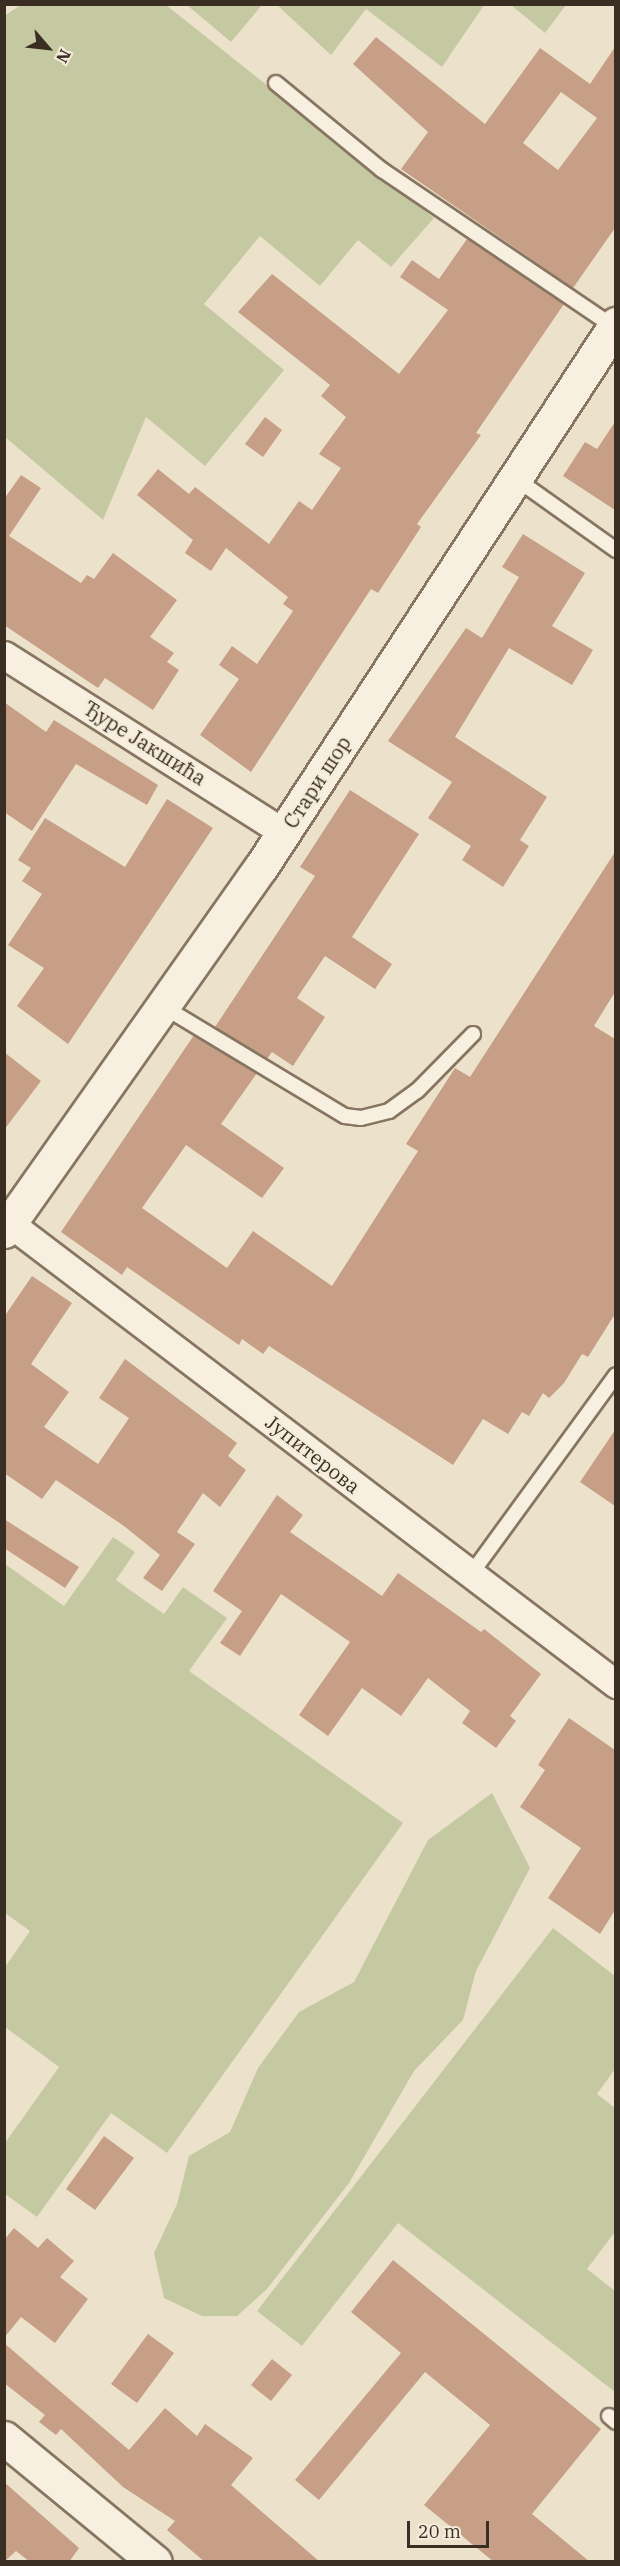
<!DOCTYPE html>
<meta charset="utf-8">
<style>
body{margin:0}
#map{position:relative;width:620px;height:2566px;overflow:hidden;background:#ece2cc;font-family:"IBM Plex Serif",serif}
div>[style]{position:absolute}
.green>*{inset:0;background:#c5c9a1}
.building>*{inset:0;background:#c69f86}
.roads{filter:drop-shadow(2px 0 #877561) drop-shadow(-2px 0 #877561) drop-shadow(0 2px #877561) drop-shadow(0 -2px #877561)}
.service>*{height:14px;margin:-7px;padding:0 7px;transform-origin:7px;border-radius:7px;background:#f7efdf}
.minor>*{height:27px;margin:-13.5px;padding:0 13.5px;transform-origin:13.5px;border-radius:13.5px;background:#f7efdf}
.tertiary>*{height:33px;margin:-16.5px;padding:0 16.5px;transform-origin:16.5px;border-radius:16.5px;background:#f7efdf}
.secondary>*{height:33px;margin:-16.5px;padding:0 16.5px;transform-origin:16.5px;border-radius:16.5px;background:#f7efdf}
span{translate:-50% -50%;white-space:nowrap;text-align:center;line-height:1.15;-webkit-text-stroke:4.5px #f4ecdb;paint-order:stroke}
.street-label{font-size:20px;color:#3a2e23}
.frame{position:absolute;inset:0;border:6px solid #3a2e23;pointer-events:none}
.north{position:absolute;left:18px;top:18px;width:60px;height:60px;-webkit-text-stroke:4px #f4ecdb;paint-order:stroke;rotate:118deg;font-size:16px;font-weight:700;line-height:24px;text-align:center;color:#3a2e23}
.north::after{content:'';display:block;margin:auto;width:21px;height:27px;background:#3a2e23;clip-path:polygon(50% 0,100% 100%,50% 72%,0 100%)}
.scale{position:absolute;left:407px;top:2521px;width:82px;height:27px;box-sizing:border-box;border:3px solid #3a2e23;border-top:0;padding-left:8px;font-size:18px;line-height:21px;white-space:nowrap;color:#3a2e23;-webkit-text-stroke:4px #f4ecdb;paint-order:stroke}
</style>
<div id="map">
<div class="green">
<i style="clip-path:polygon(21px 5px,166px 5px,434px 218px,391px 267px,358px 240px,320px 286px,260px 236px,204px 304px,284px 370px,205px 466px,146px 417px,103px 520px,5px 437px,4px 16px)"></i>
<i style="clip-path:polygon(187px 5px,262px 5px,231px 42px)"></i>
<i style="clip-path:polygon(277px 5px,484px 5px,442px 67px,366px 9px,331px 55px)"></i>
<i style="clip-path:polygon(511px 5px,566px 5px,545px 33px)"></i>
<i style="clip-path:polygon(113px 1537px,135px 1552px,116px 1580px,164px 1614px,183px 1587px,227px 1618px,189px 1671px,403px 1823px,167px 2153px,111px 2113px,37px 2217px,5px 2194px,5px 2143px,59px 2067px,5px 2027px,5px 1967px,30px 1931px,5px 1913px,5px 1564px,64px 1606px)"></i>
<i style="clip-path:polygon(492px 1793px,530px 1868px,476px 1971px,463px 2020px,414px 2071px,349px 2183px,267px 2289px,237px 2316px,202px 2316px,164px 2298px,154px 2253px,177px 2204px,189px 2156px,230px 2132px,258px 2068px,299px 2012px,354px 1982px,428px 1840px)"></i>
<i style="clip-path:polygon(553px 1928px,615px 1976px,615px 2069px,597px 2094px,615px 2108px,615px 2232px,587px 2269px,615px 2291px,615px 2392px,398px 2223px,302px 2346px,257px 2311px)"></i>
</div>
<div class="building">
<i style="clip-path:polygon(evenodd,376px 37px,485px 124px,540px 48px,590px 84px,615px 47px,615px 228px,573px 288px,401px 169px,428px 132px,353px 64px,376px 37px,561px 92px,597px 118px,558px 170px,523px 143px,561px 92px)"></i>
<i style="clip-path:polygon(467px 239px,564px 304px,476px 433px,481px 435px,417px 524px,421px 527px,378px 593px,371px 589px,251px 772px,200px 735px,239px 679px,219px 665px,232px 646px,257px 664px,293px 611px,283px 604px,288px 597px,226px 548px,211px 571px,185px 553px,193px 540px,137px 495px,158px 469px,189px 494px,195px 487px,269px 544px,299px 501px,312px 510px,341px 468px,319px 454px,346px 417px,321px 396px,330px 385px,238px 312px,272px 274px,399px 374px,448px 310px,400px 277px,412px 260px,439px 279px)"></i>
<i style="clip-path:polygon(265px 417px,282px 430px,263px 457px,245px 444px)"></i>
<i style="clip-path:polygon(615px 422px,615px 510px,563px 476px,585px 442px,597px 449px)"></i>
<i style="clip-path:polygon(21px 475px,41px 488px,9px 536px,81px 583px,87px 575px,94px 579px,113px 553px,177px 600px,150px 637px,174px 653px,167px 662px,179px 670px,153px 710px,105px 678px,98px 688px,4px 625px,4px 499px)"></i>
<i style="clip-path:polygon(523px 534px,585px 573px,552px 626px,593px 650px,572px 685px,509px 648px,455px 737px,547px 797px,520px 840px,529px 846px,503px 887px,462px 860px,471px 846px,428px 818px,452px 782px,388px 741px,466px 628px,482px 638px,519px 577px,502px 567px)"></i>
<i style="clip-path:polygon(4px 702px,46px 732px,54px 720px,158px 785px,147px 805px,76px 764px,32px 831px,4px 812px)"></i>
<i style="clip-path:polygon(350px 790px,419px 834px,352px 937px,392px 964px,375px 989px,325px 956px,297px 998px,325px 1017px,293px 1066px,272px 1052px,267px 1059px,215px 1027px,315px 876px,300px 867px)"></i>
<i style="clip-path:polygon(167px 799px,213px 828px,68px 1044px,17px 1006px,44px 968px,8px 945px,42px 894px,22px 881px,31px 868px,18px 860px,45px 818px,125px 867px)"></i>
<i style="clip-path:polygon(615px 852px,615px 992px,594px 1026px,615px 1039px,615px 1314px,588px 1357px,582px 1354px,564px 1383px,549px 1398px,543px 1393px,529px 1416px,522px 1412px,508px 1434px,483px 1419px,453px 1465px,269px 1346px,263px 1354px,242px 1339px,239px 1345px,127px 1267px,122px 1275px,61px 1232px,194px 1035px,257px 1073px,221px 1124px,284px 1168px,262px 1198px,186px 1145px,142px 1208px,227px 1268px,253px 1231px,332px 1286px,418px 1151px,406px 1144px,455px 1068px,470px 1077px)"></i>
<i style="clip-path:polygon(4px 1052px,41px 1081px,4px 1130px)"></i>
<i style="clip-path:polygon(32px 1276px,72px 1303px,31px 1364px,69px 1392px,44px 1427px,98px 1464px,129px 1418px,99px 1398px,125px 1359px,237px 1443px,228px 1456px,246px 1470px,220px 1507px,203px 1493px,177px 1532px,195px 1544px,162px 1591px,143px 1578px,160px 1555px,124px 1526px,56px 1480px,42px 1499px,4px 1473px,4px 1317px)"></i>
<i style="clip-path:polygon(615px 1430px,615px 1506px,580px 1482px)"></i>
<i style="clip-path:polygon(277px 1495px,303px 1515px,290px 1532px,382px 1596px,398px 1573px,481px 1632px,484px 1629px,541px 1674px,510px 1716px,516px 1721px,496px 1748px,462px 1723px,470px 1711px,428px 1678px,401px 1716px,362px 1688px,328px 1736px,299px 1715px,350px 1642px,281px 1594px,240px 1656px,220px 1643px,242px 1611px,213px 1591px)"></i>
<i style="clip-path:polygon(4px 1519px,79px 1567px,65px 1588px,4px 1548px)"></i>
<i style="clip-path:polygon(569px 1718px,615px 1750px,615px 1910px,600px 1934px,548px 1898px,581px 1848px,520px 1807px,545px 1770px,538px 1765px)"></i>
<i style="clip-path:polygon(104px 2136px,134px 2158px,95px 2210px,66px 2189px)"></i>
<i style="clip-path:polygon(14px 2228px,38px 2248px,47px 2238px,74px 2261px,60px 2277px,88px 2299px,55px 2343px,21px 2317px,4px 2338px,4px 2240px)"></i>
<i style="clip-path:polygon(393px 2260px,601px 2429px,532px 2514px,590px 2562px,494px 2562px,424px 2505px,490px 2425px,425px 2372px,319px 2500px,295px 2480px,401px 2353px,351px 2312px)"></i>
<i style="clip-path:polygon(148px 2334px,174px 2353px,137px 2403px,111px 2384px)"></i>
<i style="clip-path:polygon(4px 2343px,129px 2450px,165px 2408px,197px 2436px,205px 2424px,253px 2458px,231px 2485px,320px 2562px,205px 2562px,167px 2530px,175px 2521px,123px 2487px,61px 2429px,56px 2435px,39px 2422px,45px 2415px,4px 2383px)"></i>
<i style="clip-path:polygon(272px 2359px,292px 2375px,271px 2401px,251px 2385px)"></i>
<i style="clip-path:polygon(4px 2482px,79px 2548px,69px 2562px,30px 2562px,16px 2551px,4px 2562px)"></i>
</div>
<div class="roads">
<div class="service">
<i style="left:276px;top:83px;width:137px;rotate:39.4deg"></i>
<i style="left:382px;top:170px;width:280px;rotate:34.1deg"></i>
<i style="left:515px;top:478px;width:124px;rotate:35.5deg"></i>
<i style="left:164px;top:1007px;width:211px;rotate:31.1deg"></i>
<i style="left:345px;top:1116px;width:16px;rotate:7deg"></i>
<i style="left:361px;top:1118px;width:29px;rotate:-14deg"></i>
<i style="left:389px;top:1111px;width:34px;rotate:-36deg"></i>
<i style="left:417px;top:1091px;width:80px;rotate:-45.5deg"></i>
<i style="left:471px;top:1574px;width:246px;rotate:-53.9deg"></i>
<i style="left:609px;top:2416px;width:9px;rotate:41deg"></i>
</div>
<div class="minor">
<i style="left:4px;top:655px;width:332px;rotate:32.4deg"></i>
<i style="left:4px;top:1219px;width:769px;rotate:37.23deg"></i>
</div>
<div class="tertiary">
<i style="left:4px;top:2438px;width:195px;rotate:39.4deg"></i>
</div>
<div class="secondary">
<i style="left:4px;top:1231px;width:446px;rotate:-54.8deg"></i>
<i style="left:261px;top:867px;width:649px;rotate:-56.82deg"></i>
</div>
</div>
<div class="street-label">
<span style="left:145px;top:743px;rotate:32deg">Ђуре Јакшића</span>
<span style="left:317px;top:782px;rotate:-57deg">Стари шор</span>
<span style="left:313px;top:1454px;rotate:38deg">Јупитерова</span>
</div>
<div class="frame"></div>
<div class="north">N</div>
<div class="scale">20 m</div>
</div>
